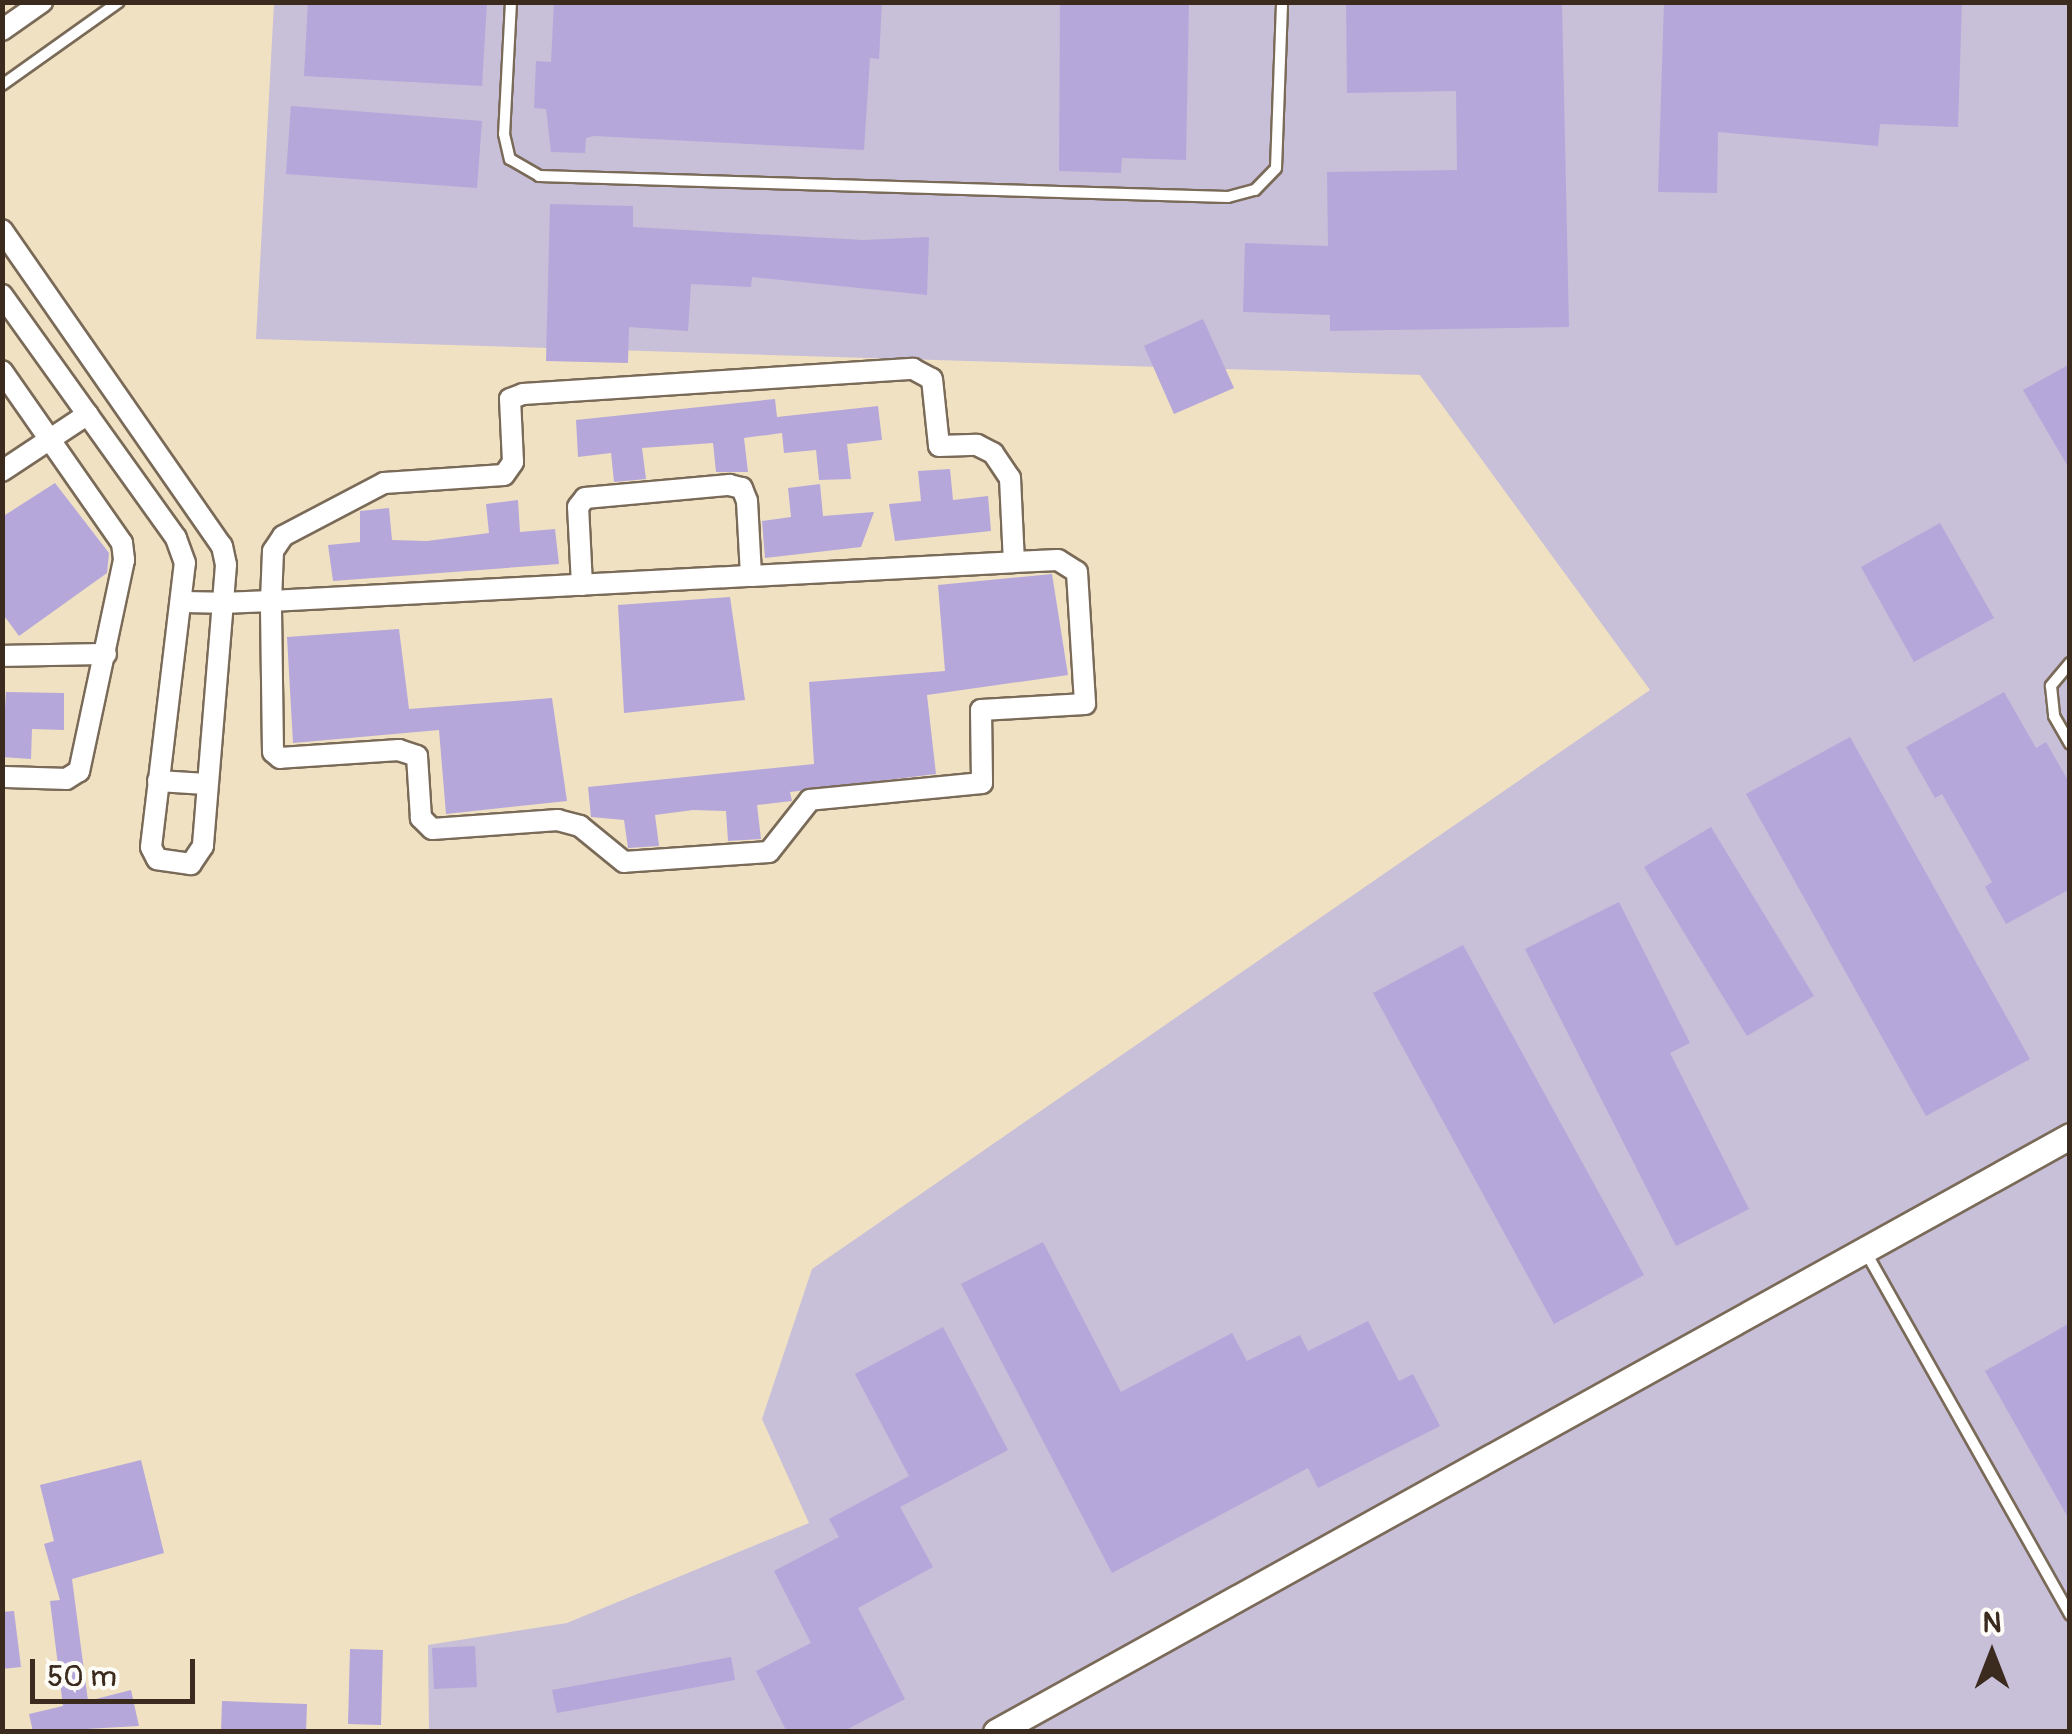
<!DOCTYPE html>
<style>
body{margin:0}
#map{position:relative;width:2072px;height:1734px;overflow:hidden;background:#f0e1c3;font-family:Pangolin,sans-serif}
div>[style]{position:absolute}
.industrial>*{inset:0;background:#c8bfd8}
.building>*{inset:0;background:#b5a7da}
.roads{filter:drop-shadow(2px 0 #7a6a58) drop-shadow(-2px 0 #7a6a58) drop-shadow(0 2px #7a6a58) drop-shadow(0 -2px #7a6a58)}
.service>*{height:10px;margin:-5px;padding:0 5px;transform-origin:5px;border-radius:5px;background:#fff}
.minor>*{height:20px;margin:-10px;padding:0 10px;transform-origin:10px;border-radius:10px;background:#fff}
.tertiary>*{height:25px;margin:-12.5px;padding:0 12.5px;transform-origin:12.5px;border-radius:12.5px;background:#fff}
span{translate:-50% -50%;white-space:nowrap;text-align:center;line-height:1.15;-webkit-text-stroke:10px #fdfcf7;paint-order:stroke}
.frame{position:absolute;inset:0;border:5px solid #3b2a1e;pointer-events:none}
.north{position:absolute;left:1942px;top:1604px;width:100px;height:100px;-webkit-text-stroke:8px #fdfcf7;paint-order:stroke;rotate:0deg;font-size:28px;font-weight:700;line-height:40px;text-align:center;color:#3b2a1e}
.north::after{content:'';display:block;margin:auto;width:35px;height:45px;background:#3b2a1e;clip-path:polygon(50% 0,100% 100%,50% 72%,0 100%)}
.scale{position:absolute;left:30px;top:1659px;width:165px;height:45px;box-sizing:border-box;border:5px solid #3b2a1e;border-top:0;padding-left:12px;font-size:30px;line-height:35px;white-space:nowrap;color:#3b2a1e;-webkit-text-stroke:8px #fdfcf7;paint-order:stroke}
</style>
<div id="map">
<div class="industrial">
<i style="clip-path:polygon(274px 3px,2069px 3px,2069px 1731px,429px 1731px,428px 1645px,567px 1623px,809px 1523px,762px 1419px,812px 1269px,1650px 690px,1420px 375px,256px 339px)"></i>
</div>
<div class="building">
<i style="clip-path:polygon(308px 2px,487px 2px,482px 86px,304px 76px)"></i>
<i style="clip-path:polygon(554px 2px,882px 2px,879px 59px,870px 58px,864px 150px,594px 136px,586px 138px,585px 153px,551px 152px,546px 109px,534px 108px,536px 61px,551px 62px)"></i>
<i style="clip-path:polygon(1060px 2px,1189px 2px,1186px 160px,1122px 158px,1121px 173px,1059px 171px)"></i>
<i style="clip-path:polygon(1346px 2px,1562px 2px,1569px 327px,1330px 331px,1330px 315px,1243px 312px,1245px 243px,1328px 246px,1327px 172px,1457px 170px,1456px 91px,1347px 93px)"></i>
<i style="clip-path:polygon(1664px 2px,1962px 2px,1958px 127px,1880px 124px,1878px 146px,1718px 132px,1717px 193px,1658px 192px)"></i>
<i style="clip-path:polygon(291px 106px,482px 121px,477px 188px,286px 174px)"></i>
<i style="clip-path:polygon(550px 204px,633px 206px,633px 227px,863px 240px,929px 237px,927px 295px,752px 277px,751px 287px,691px 284px,688px 331px,629px 327px,628px 363px,546px 361px)"></i>
<i style="clip-path:polygon(1203px 319px,1234px 388px,1174px 414px,1144px 346px)"></i>
<i style="clip-path:polygon(2070px 364px,2070px 470px,2023px 390px)"></i>
<i style="clip-path:polygon(775px 399px,777px 417px,878px 406px,882px 440px,847px 444px,851px 479px,819px 480px,816px 450px,784px 453px,782px 433px,744px 438px,748px 472px,716px 472px,713px 443px,642px 448px,646px 479px,614px 482px,611px 453px,578px 457px,576px 420px)"></i>
<i style="clip-path:polygon(950px 469px,953px 500px,988px 496px,991px 531px,895px 541px,889px 504px,921px 501px,918px 471px)"></i>
<i style="clip-path:polygon(55px 483px,109px 553px,107px 573px,19px 636px,2px 613px,2px 517px)"></i>
<i style="clip-path:polygon(820px 484px,823px 516px,874px 512px,861px 547px,765px 558px,762px 521px,791px 517px,788px 488px)"></i>
<i style="clip-path:polygon(518px 500px,520px 532px,555px 529px,559px 564px,333px 581px,328px 545px,360px 542px,360px 511px,389px 508px,392px 540px,427px 541px,489px 533px,486px 504px)"></i>
<i style="clip-path:polygon(1940px 523px,1994px 618px,1914px 662px,1861px 567px)"></i>
<i style="clip-path:polygon(1052px 574px,1068px 675px,927px 695px,936px 774px,790px 792px,792px 801px,757px 805px,761px 839px,728px 841px,726px 811px,693px 810px,655px 815px,659px 846px,628px 848px,624px 820px,591px 817px,588px 787px,814px 764px,809px 682px,945px 671px,938px 585px)"></i>
<i style="clip-path:polygon(730px 597px,745px 700px,624px 713px,618px 605px)"></i>
<i style="clip-path:polygon(399px 629px,409px 709px,552px 698px,567px 801px,446px 814px,439px 730px,293px 743px,287px 637px)"></i>
<i style="clip-path:polygon(6px 692px,64px 693px,64px 730px,32px 729px,31px 759px,2px 757px)"></i>
<i style="clip-path:polygon(2004px 692px,2036px 748px,2046px 742px,2070px 784px,2070px 889px,2006px 924px,1985px 887px,1992px 882px,1942px 794px,1935px 798px,1906px 747px)"></i>
<i style="clip-path:polygon(1850px 737px,2030px 1059px,1926px 1116px,1746px 794px)"></i>
<i style="clip-path:polygon(1711px 827px,1814px 996px,1747px 1036px,1644px 867px)"></i>
<i style="clip-path:polygon(1619px 902px,1690px 1043px,1670px 1053px,1749px 1209px,1676px 1246px,1525px 949px)"></i>
<i style="clip-path:polygon(1463px 945px,1644px 1275px,1554px 1324px,1373px 993px)"></i>
<i style="clip-path:polygon(1043px 1242px,1121px 1392px,1232px 1333px,1247px 1361px,1300px 1335px,1308px 1351px,1368px 1321px,1399px 1381px,1413px 1374px,1440px 1426px,1318px 1488px,1308px 1468px,1112px 1573px,961px 1284px)"></i>
<i style="clip-path:polygon(2070px 1323px,2070px 1521px,1985px 1371px)"></i>
<i style="clip-path:polygon(943px 1327px,1008px 1450px,900px 1507px,933px 1567px,858px 1608px,905px 1699px,842px 1732px,787px 1732px,756px 1671px,811px 1643px,774px 1571px,839px 1537px,829px 1519px,909px 1476px,855px 1374px)"></i>
<i style="clip-path:polygon(141px 1460px,164px 1553px,72px 1579px,88px 1701px,131px 1690px,139px 1726px,33px 1732px,29px 1714px,63px 1706px,50px 1601px,60px 1600px,44px 1544px,54px 1541px,40px 1485px)"></i>
<i style="clip-path:polygon(14px 1611px,21px 1667px,2px 1669px,2px 1612px)"></i>
<i style="clip-path:polygon(475px 1646px,477px 1687px,434px 1689px,432px 1648px)"></i>
<i style="clip-path:polygon(350px 1649px,383px 1650px,381px 1725px,348px 1724px)"></i>
<i style="clip-path:polygon(731px 1657px,735px 1680px,557px 1713px,552px 1690px)"></i>
<i style="clip-path:polygon(222px 1701px,307px 1704px,306px 1732px,221px 1732px)"></i>
</div>
<div class="roads">
<div class="service">
<i style="left:511px;top:2px;width:132px;rotate:93deg"></i>
<i style="left:504px;top:134px;width:26px;rotate:77deg"></i>
<i style="left:510px;top:159px;width:34px;rotate:30deg"></i>
<i style="left:539px;top:176px;width:689px;rotate:1.75deg"></i>
<i style="left:1228px;top:197px;width:28px;rotate:-15deg"></i>
<i style="left:1255px;top:190px;width:30px;rotate:-46deg"></i>
<i style="left:1276px;top:168px;width:166px;rotate:-87.9deg"></i>
<i style="left:2px;top:85px;width:143px;rotate:-35.4deg"></i>
<i style="left:2070px;top:663px;width:30px;rotate:130deg"></i>
<i style="left:2051px;top:686px;width:30px;rotate:84deg"></i>
<i style="left:2054px;top:716px;width:32px;rotate:60deg"></i>
<i style="left:1864px;top:1249px;width:420px;rotate:60.6deg"></i>
</div>
<div class="minor">
<i style="left:2px;top:30px;width:49px;rotate:-35deg"></i>
<i style="left:2px;top:230px;width:385px;rotate:55.2deg"></i>
<i style="left:222px;top:546px;width:19px;rotate:78deg"></i>
<i style="left:226px;top:565px;width:282px;rotate:94.7deg"></i>
<i style="left:203px;top:846px;width:22px;rotate:124deg"></i>
<i style="left:191px;top:864px;width:34px;rotate:-172deg"></i>
<i style="left:157px;top:859px;width:13px;rotate:-117deg"></i>
<i style="left:151px;top:847px;width:286px;rotate:-83.2deg"></i>
<i style="left:185px;top:563px;width:27px;rotate:-110deg"></i>
<i style="left:176px;top:538px;width:299px;rotate:-125.6deg"></i>
<i style="left:2px;top:371px;width:210px;rotate:55.1deg"></i>
<i style="left:122px;top:543px;width:17px;rotate:83deg"></i>
<i style="left:124px;top:560px;width:216px;rotate:102deg"></i>
<i style="left:79px;top:771px;width:15px;rotate:148deg"></i>
<i style="left:66px;top:779px;width:64px;rotate:-178.2deg"></i>
<i style="left:2px;top:471px;width:103px;rotate:-33.5deg"></i>
<i style="left:582px;top:585px;width:78px;rotate:-92.9deg"></i>
<i style="left:578px;top:507px;width:11px;rotate:-52deg"></i>
<i style="left:585px;top:498px;width:145px;rotate:-5.2deg"></i>
<i style="left:729px;top:485px;width:13px;rotate:13deg"></i>
<i style="left:742px;top:488px;width:14px;rotate:69deg"></i>
<i style="left:747px;top:501px;width:75px;rotate:86.9deg"></i>
<i style="left:183px;top:602px;width:39px;rotate:1deg"></i>
<i style="left:222px;top:603px;width:49px;rotate:-2.3deg"></i>
<i style="left:271px;top:601px;width:481px;rotate:-3deg"></i>
<i style="left:751px;top:576px;width:263px;rotate:-3deg"></i>
<i style="left:1014px;top:562px;width:44px;rotate:-2.6deg"></i>
<i style="left:1058px;top:560px;width:22px;rotate:32deg"></i>
<i style="left:1077px;top:572px;width:132px;rotate:86.5deg"></i>
<i style="left:1085px;top:704px;width:104px;rotate:176.7deg"></i>
<i style="left:981px;top:710px;width:73px;rotate:89.2deg"></i>
<i style="left:982px;top:783px;width:173px;rotate:174.4deg"></i>
<i style="left:810px;top:800px;width:66px;rotate:128.3deg"></i>
<i style="left:769px;top:852px;width:145px;rotate:176.1deg"></i>
<i style="left:624px;top:862px;width:57px;rotate:-140.7deg"></i>
<i style="left:580px;top:826px;width:23px;rotate:-165deg"></i>
<i style="left:558px;top:820px;width:126px;rotate:175.9deg"></i>
<i style="left:432px;top:829px;width:16px;rotate:-135deg"></i>
<i style="left:421px;top:818px;width:62px;rotate:-93.7deg"></i>
<i style="left:417px;top:756px;width:19px;rotate:-162deg"></i>
<i style="left:399px;top:750px;width:119px;rotate:176.2deg"></i>
<i style="left:280px;top:758px;width:9px;rotate:-139deg"></i>
<i style="left:273px;top:752px;width:151px;rotate:-90.8deg"></i>
<i style="left:271px;top:601px;width:50px;rotate:-87.7deg"></i>
<i style="left:273px;top:551px;width:18px;rotate:-56deg"></i>
<i style="left:283px;top:536px;width:114px;rotate:-27.7deg"></i>
<i style="left:384px;top:483px;width:120px;rotate:-3.8deg"></i>
<i style="left:504px;top:475px;width:16px;rotate:-55deg"></i>
<i style="left:513px;top:462px;width:63px;rotate:-92.7deg"></i>
<i style="left:510px;top:399px;width:14px;rotate:-21deg"></i>
<i style="left:523px;top:394px;width:391px;rotate:-3.7deg"></i>
<i style="left:913px;top:369px;width:21px;rotate:28deg"></i>
<i style="left:932px;top:379px;width:67px;rotate:84deg"></i>
<i style="left:939px;top:446px;width:38px;rotate:-2deg"></i>
<i style="left:977px;top:445px;width:18px;rotate:27deg"></i>
<i style="left:993px;top:453px;width:30px;rotate:56deg"></i>
<i style="left:1010px;top:478px;width:84px;rotate:87.3deg"></i>
<i style="left:2px;top:656px;width:104px;rotate:-1.1deg"></i>
<i style="left:158px;top:781px;width:48px;rotate:3.6deg"></i>
</div>
<div class="tertiary">
<i style="left:996px;top:1732px;width:1228px;rotate:-29.03deg"></i>
</div>
</div>
<div class="frame"></div>
<div class="north">N</div>
<div class="scale">50 m</div>
</div>
